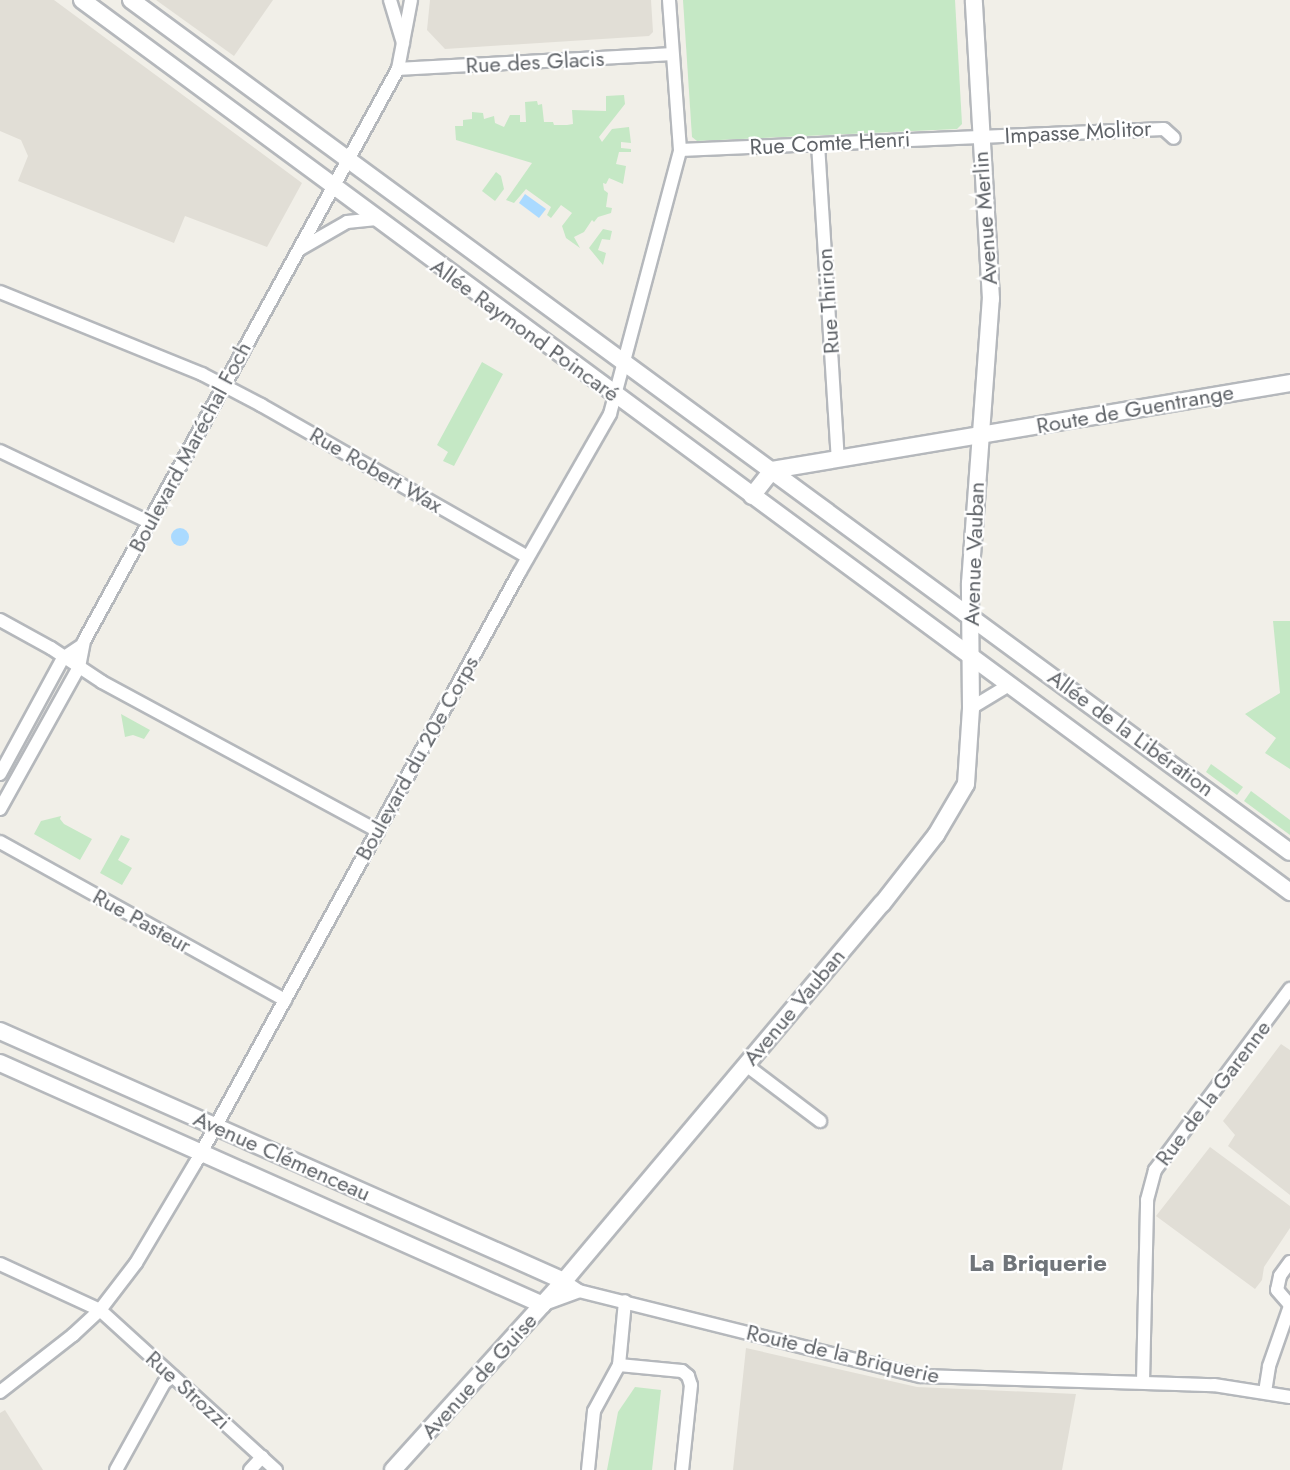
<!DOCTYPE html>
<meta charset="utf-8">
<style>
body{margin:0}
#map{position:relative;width:1290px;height:1470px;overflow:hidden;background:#f1efe8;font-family:Jost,sans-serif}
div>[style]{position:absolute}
.education>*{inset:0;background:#e1ded6}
.green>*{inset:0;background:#c5e8c5}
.water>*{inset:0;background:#aadaff}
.round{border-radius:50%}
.roads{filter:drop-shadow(2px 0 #b5b8bc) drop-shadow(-2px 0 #b5b8bc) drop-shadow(0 2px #b5b8bc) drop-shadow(0 -2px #b5b8bc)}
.street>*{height:12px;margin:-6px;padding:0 6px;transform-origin:6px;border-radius:6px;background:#fff}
.secondary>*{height:16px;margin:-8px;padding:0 8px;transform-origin:8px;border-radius:8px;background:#fff}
span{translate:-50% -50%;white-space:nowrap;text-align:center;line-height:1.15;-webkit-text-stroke:4.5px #fff;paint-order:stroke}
.street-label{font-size:22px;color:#5f6368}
.neighbourhood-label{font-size:24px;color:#70757a;font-weight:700}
</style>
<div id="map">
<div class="education">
<i style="clip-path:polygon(0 0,54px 0,302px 183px,267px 247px,185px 216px,174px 243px,18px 181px,28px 156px,21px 140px,0 131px)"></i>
<i style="clip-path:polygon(156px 0,273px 0,234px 56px)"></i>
<i style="clip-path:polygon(430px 0,651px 0,653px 32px,649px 36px,445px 49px,427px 30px)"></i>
<i style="clip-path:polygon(1281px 1044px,1290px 1050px,1290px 1195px,1228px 1146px,1235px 1135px,1223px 1121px)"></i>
<i style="clip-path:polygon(1210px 1147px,1290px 1206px,1290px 1228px,1264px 1267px,1262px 1280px,1255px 1289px,1156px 1216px)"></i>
<i style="clip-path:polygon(746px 1348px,917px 1387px,1076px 1394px,1062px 1470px,733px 1470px)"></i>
<i style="clip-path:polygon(5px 1410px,43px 1470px,0 1470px,0 1413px)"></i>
</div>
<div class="green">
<i style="clip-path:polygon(683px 0,955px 0,962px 124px,957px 129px,697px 141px,692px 137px)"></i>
<i style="clip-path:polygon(624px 95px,625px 104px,599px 137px,602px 142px,612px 129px,629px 127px,631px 143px,621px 142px,621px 148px,631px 149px,631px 152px,619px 152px,616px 164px,626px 166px,623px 184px,609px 178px,606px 184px,603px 183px,604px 190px,608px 193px,606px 207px,612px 208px,611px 213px,598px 217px,594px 222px,592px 220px,584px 232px,574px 237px,580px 248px,566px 238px,562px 226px,572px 213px,561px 205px,551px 218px,547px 215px,551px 207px,526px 189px,514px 203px,506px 200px,532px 163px,456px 140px,455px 126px,463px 126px,463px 120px,472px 119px,472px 112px,483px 113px,484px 119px,494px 116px,495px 123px,504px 127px,510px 115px,520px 115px,520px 122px,526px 122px,525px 102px,537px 101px,538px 105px,542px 104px,544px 122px,553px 122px,554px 125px,567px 125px,573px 124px,572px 110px,606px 111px,606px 96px)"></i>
<i style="clip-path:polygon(496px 172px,501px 176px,504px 189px,495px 201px,482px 191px)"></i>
<i style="clip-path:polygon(603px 229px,612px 231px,610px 240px,602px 239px,598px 250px,606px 253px,603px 265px,589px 248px)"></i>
<i style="clip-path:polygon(482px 362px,503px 374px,454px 466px,443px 461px,448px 452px,437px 445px)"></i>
<i style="clip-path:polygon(1273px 621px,1290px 621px,1290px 769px,1265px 753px,1276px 738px,1245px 714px,1280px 693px)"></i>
<i style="clip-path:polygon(121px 714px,150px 730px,144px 739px,133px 735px,125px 737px)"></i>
<i style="clip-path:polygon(1211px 764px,1243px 787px,1237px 795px,1206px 772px)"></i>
<i style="clip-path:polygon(1251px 791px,1290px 820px,1290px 835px,1244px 801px)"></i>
<i style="clip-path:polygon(61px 816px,60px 819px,64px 824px,92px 839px,80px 860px,34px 834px,41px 821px)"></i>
<i style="clip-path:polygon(121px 835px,130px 839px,118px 860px,132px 868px,122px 885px,100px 873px)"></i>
<i style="clip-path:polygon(635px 1387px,661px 1390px,652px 1470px,607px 1470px,618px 1412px)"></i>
</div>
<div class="water">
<i style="clip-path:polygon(525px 194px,546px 209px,539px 218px,519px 203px)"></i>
<i class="round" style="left:171px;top:528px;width:18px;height:18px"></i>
</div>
<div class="roads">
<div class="street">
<i style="left:390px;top:0;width:45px;rotate:73.2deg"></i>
<i style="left:398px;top:69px;width:274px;rotate:-3.1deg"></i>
<i style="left:818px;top:144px;width:316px;rotate:86.4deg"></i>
<i style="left:680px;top:150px;width:484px;rotate:-2.5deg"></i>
<i style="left:1164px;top:129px;width:13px;rotate:42deg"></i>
<i style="left:300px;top:249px;width:54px;rotate:-29.9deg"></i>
<i style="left:347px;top:222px;width:27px;rotate:-6deg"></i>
<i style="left:0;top:292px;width:218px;rotate:22.1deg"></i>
<i style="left:202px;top:374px;width:67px;rotate:27.7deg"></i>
<i style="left:261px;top:405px;width:307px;rotate:29.7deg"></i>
<i style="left:0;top:451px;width:165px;rotate:25.5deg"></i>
<i style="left:0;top:620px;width:58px;rotate:28.8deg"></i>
<i style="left:51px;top:648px;width:61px;rotate:33.7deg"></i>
<i style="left:102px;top:682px;width:314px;rotate:28.4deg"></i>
<i style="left:971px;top:708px;width:44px;rotate:-31.2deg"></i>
<i style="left:0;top:774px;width:132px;rotate:-61.5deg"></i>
<i style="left:63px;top:658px;width:23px;rotate:-34deg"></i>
<i style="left:0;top:809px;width:162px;rotate:-60.9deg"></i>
<i style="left:79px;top:667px;width:26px;rotate:-79deg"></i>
<i style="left:84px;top:641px;width:653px;rotate:-61.24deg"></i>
<i style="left:398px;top:69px;width:70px;rotate:-79.3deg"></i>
<i style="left:0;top:842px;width:326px;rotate:29deg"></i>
<i style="left:746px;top:1065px;width:93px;rotate:37.1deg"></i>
<i style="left:1290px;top:1262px;width:17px;rotate:126deg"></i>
<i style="left:1280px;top:1276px;width:14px;rotate:102deg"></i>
<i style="left:1277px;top:1290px;width:20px;rotate:49deg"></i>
<i style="left:0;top:1264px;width:110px;rotate:24.7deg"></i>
<i style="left:100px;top:1310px;width:238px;rotate:42.3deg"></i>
<i style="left:564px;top:1281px;width:18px;rotate:34deg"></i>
<i style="left:579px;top:1291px;width:352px;rotate:14deg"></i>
<i style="left:921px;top:1376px;width:293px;rotate:1.8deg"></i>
<i style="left:1214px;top:1385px;width:77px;rotate:9deg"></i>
<i style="left:544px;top:1304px;width:37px;rotate:-20deg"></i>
<i style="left:619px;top:1365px;width:63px;rotate:5.4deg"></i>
<i style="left:682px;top:1371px;width:8px;rotate:40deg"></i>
<i style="left:688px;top:1376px;width:9px;rotate:72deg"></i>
<i style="left:691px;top:1385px;width:85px;rotate:96deg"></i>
<i style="left:1143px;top:1382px;width:182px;rotate:-88.7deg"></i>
<i style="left:1147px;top:1200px;width:31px;rotate:-75deg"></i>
<i style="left:1155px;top:1170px;width:226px;rotate:-53.3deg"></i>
<i style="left:0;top:1392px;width:93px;rotate:-38deg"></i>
<i style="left:73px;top:1335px;width:37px;rotate:-43deg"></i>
<i style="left:100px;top:1310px;width:59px;rotate:-52.5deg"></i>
<i style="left:136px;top:1263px;width:117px;rotate:-59.3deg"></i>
<i style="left:196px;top:1162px;width:672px;rotate:-61.26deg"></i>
<i style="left:519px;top:573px;width:183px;rotate:-60.2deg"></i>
<i style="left:610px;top:414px;width:273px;rotate:-75.1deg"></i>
<i style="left:680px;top:150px;width:150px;rotate:-94.2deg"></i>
<i style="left:1265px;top:1392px;width:26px;rotate:-81deg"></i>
<i style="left:1269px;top:1366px;width:64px;rotate:-70.7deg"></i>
<i style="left:116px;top:1470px;width:99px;rotate:-61.1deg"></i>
<i style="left:164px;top:1383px;width:11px;rotate:-38deg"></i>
<i style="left:250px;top:1470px;width:18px;rotate:-47deg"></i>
<i style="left:588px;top:1470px;width:59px;rotate:-84.2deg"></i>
<i style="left:594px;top:1411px;width:52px;rotate:-61.5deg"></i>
<i style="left:619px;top:1365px;width:64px;rotate:-84.6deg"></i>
</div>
<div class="secondary">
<i style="left:82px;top:0;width:1502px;rotate:36.44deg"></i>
<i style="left:131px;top:0;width:1438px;rotate:36.32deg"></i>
<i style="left:752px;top:496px;width:33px;rotate:-52deg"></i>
<i style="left:772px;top:470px;width:525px;rotate:-9.53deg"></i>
<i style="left:0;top:1031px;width:617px;rotate:23.91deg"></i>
<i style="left:0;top:1063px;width:594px;rotate:24.02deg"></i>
<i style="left:393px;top:1470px;width:255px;rotate:-47.9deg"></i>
<i style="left:564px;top:1281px;width:493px;rotate:-49.9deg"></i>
<i style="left:882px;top:904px;width:88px;rotate:-52deg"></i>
<i style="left:936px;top:835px;width:59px;rotate:-59.5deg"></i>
<i style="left:966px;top:784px;width:76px;rotate:-86.2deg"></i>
<i style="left:971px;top:708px;width:125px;rotate:-90.5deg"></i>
<i style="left:970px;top:583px;width:285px;rotate:-85.8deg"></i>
<i style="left:991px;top:299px;width:299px;rotate:-93.3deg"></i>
</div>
</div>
<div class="street-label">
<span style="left:535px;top:62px;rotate:-3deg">Rue des Glacis</span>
<span style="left:1078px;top:132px;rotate:-3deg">Impasse Molitor</span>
<span style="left:830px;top:143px;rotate:-3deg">Rue Comte Henri</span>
<span style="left:985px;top:218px;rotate:-94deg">Avenue Merlin</span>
<span style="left:828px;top:301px;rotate:-94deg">Rue Thirion</span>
<span style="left:525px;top:330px;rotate:36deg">Allée Raymond Poincaré</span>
<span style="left:1135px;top:409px;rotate:-10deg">Route de Guentrange</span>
<span style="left:190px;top:447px;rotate:-62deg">Boulevard Maréchal Foch</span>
<span style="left:376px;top:470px;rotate:30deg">Rue Robert Wax</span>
<span style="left:974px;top:554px;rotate:-88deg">Avenue Vauban</span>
<span style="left:1131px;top:733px;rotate:36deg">Allée de la Libération</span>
<span style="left:417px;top:758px;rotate:-61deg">Boulevard du 20e Corps</span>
<span style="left:142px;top:921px;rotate:29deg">Rue Pasteur</span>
<span style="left:794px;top:1007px;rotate:-50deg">Avenue Vauban</span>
<span style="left:1213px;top:1093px;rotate:-53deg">Rue de la Garenne</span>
<span style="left:282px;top:1156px;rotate:24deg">Avenue Clémenceau</span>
<span style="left:843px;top:1354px;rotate:13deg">Route de la Briquerie</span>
<span style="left:479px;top:1376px;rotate:-48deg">Avenue de Guise</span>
<span style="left:188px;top:1390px;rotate:42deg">Rue Strozzi</span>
</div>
<div class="neighbourhood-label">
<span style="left:1038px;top:1263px">La Briquerie</span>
</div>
</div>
